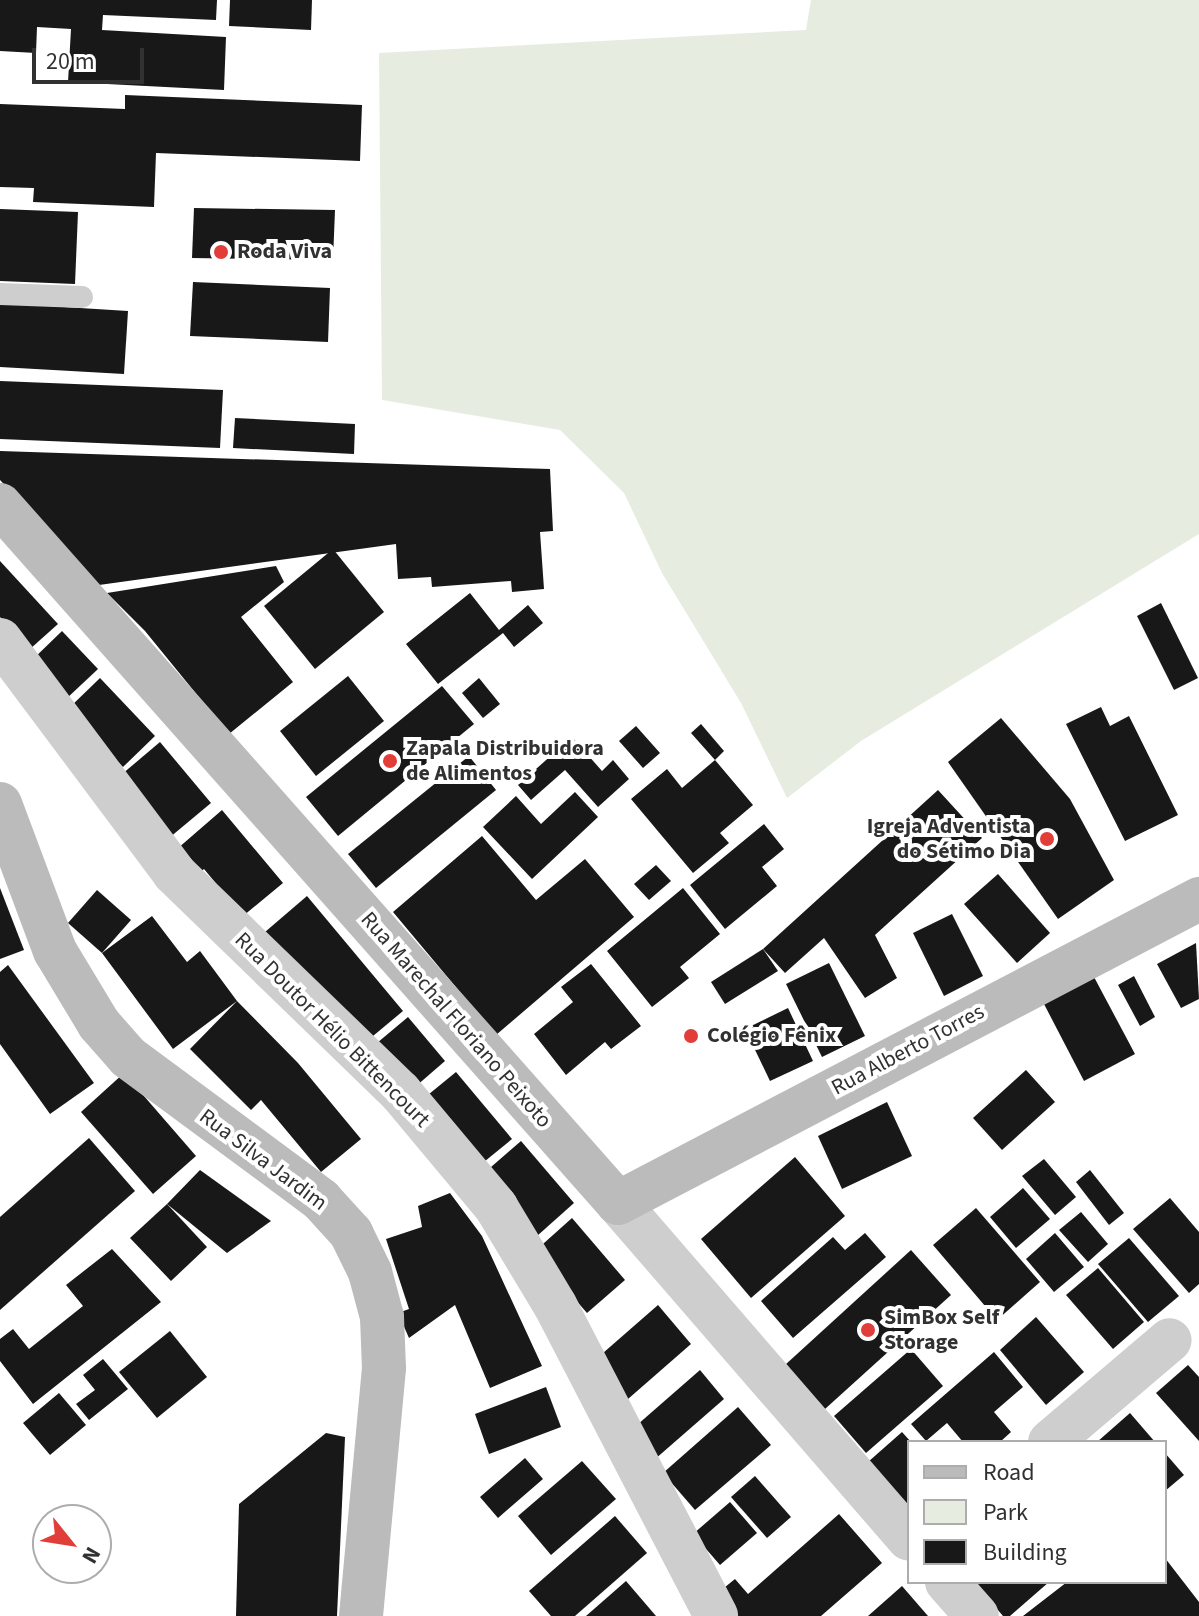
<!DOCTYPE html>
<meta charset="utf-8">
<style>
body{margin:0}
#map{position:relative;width:1199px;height:1616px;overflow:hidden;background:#fff;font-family:"Source Sans 3",sans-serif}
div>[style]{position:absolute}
.green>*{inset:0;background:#e6ede0}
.building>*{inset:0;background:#181818}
.lane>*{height:22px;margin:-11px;padding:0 11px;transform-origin:11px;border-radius:11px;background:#cecece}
.street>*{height:44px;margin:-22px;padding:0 22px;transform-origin:22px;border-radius:22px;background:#cecece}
.secondary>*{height:44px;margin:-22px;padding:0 22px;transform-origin:22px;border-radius:22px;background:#bbb}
.dots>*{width:22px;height:22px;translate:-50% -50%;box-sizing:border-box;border:4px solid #fff;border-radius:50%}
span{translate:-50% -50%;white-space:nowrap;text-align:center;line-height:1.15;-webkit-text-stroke:8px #fff;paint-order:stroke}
.poi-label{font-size:22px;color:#313131;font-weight:700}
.left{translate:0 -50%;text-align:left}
.right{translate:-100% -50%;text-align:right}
.street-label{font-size:22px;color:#313131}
.legend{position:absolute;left:907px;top:1440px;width:260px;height:144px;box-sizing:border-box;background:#fff;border:2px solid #adadad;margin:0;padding:10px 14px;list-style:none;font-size:24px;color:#313131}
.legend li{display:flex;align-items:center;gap:16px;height:40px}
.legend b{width:40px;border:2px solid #adadad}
.north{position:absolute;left:32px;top:1504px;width:80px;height:80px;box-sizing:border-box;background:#fff;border:2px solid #adadad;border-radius:50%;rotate:120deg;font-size:22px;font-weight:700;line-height:32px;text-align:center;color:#313131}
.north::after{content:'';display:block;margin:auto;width:28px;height:36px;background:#e13e39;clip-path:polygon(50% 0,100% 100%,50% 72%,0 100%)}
.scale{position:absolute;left:32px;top:48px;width:112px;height:36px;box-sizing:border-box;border:4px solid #313131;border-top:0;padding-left:10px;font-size:24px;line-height:28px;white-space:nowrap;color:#313131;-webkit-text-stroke:6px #fff;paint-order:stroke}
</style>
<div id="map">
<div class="green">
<i style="clip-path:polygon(811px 0,1199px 0,1199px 534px,861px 741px,787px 798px,741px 703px,662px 573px,624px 493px,560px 430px,382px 400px,379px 53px,806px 30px)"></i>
</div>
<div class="building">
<i style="clip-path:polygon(0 0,217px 0,216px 20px,103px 15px,102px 30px,226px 37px,224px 90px,68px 82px,71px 29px,37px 27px,36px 53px,0 51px)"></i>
<i style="clip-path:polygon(230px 0,312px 0,311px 30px,229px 26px)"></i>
<i style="clip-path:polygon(125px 95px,362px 105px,360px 161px,156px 153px,154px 207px,33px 202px,34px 188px,0 187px,0 104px,125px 109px)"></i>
<i style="clip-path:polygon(194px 208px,335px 210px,333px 260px,192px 258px)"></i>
<i style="clip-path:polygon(0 209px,78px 212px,75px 284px,0 281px)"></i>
<i style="clip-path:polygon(193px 282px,330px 288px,328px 342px,190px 336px)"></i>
<i style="clip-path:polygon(0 303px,128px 311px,124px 374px,0 367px)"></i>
<i style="clip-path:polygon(0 381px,223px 390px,220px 448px,0 439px)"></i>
<i style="clip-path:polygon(235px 418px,355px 424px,354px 454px,233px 448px)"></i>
<i style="clip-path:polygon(0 451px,550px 469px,553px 531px,540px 532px,544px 589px,512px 592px,511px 581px,432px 587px,431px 577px,398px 579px,396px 544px,99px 585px,0 480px)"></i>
<i style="clip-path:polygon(333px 549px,384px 612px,315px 669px,264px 606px)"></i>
<i style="clip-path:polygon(0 561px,58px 624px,30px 649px,0 617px)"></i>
<i style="clip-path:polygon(276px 566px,284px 582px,241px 617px,293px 682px,229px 734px,145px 631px,107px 593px)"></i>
<i style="clip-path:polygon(470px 593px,499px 630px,528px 605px,543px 623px,514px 647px,503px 633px,438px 684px,406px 644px)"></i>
<i style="clip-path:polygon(1161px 603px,1198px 678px,1174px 690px,1137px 616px)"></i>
<i style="clip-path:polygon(62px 631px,98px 669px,65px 700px,29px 663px)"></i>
<i style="clip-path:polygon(348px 676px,384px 721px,316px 776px,280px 731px)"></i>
<i style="clip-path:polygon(100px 678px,155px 736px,123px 767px,67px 710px)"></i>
<i style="clip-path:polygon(479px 678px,500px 704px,483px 718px,462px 693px)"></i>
<i style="clip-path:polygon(442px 686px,474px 724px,338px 836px,306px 797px)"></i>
<i style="clip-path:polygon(1101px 707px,1110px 726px,1129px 716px,1178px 815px,1125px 841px,1066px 724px)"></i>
<i style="clip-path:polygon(1001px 718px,1070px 799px,1114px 880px,1058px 919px,948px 762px)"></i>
<i style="clip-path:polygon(701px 724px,724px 751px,715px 760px,691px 733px)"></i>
<i style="clip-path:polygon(636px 726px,660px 753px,643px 768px,619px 741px)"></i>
<i style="clip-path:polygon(572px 737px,602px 771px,613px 760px,629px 779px,598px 807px,565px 770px,531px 800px,518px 785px)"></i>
<i style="clip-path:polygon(160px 742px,211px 803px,163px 843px,121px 775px)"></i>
<i style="clip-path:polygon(469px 756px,496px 790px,376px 888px,348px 854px)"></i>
<i style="clip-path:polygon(715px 760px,753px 805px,720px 833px,729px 843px,693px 873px,631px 799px,667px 769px,682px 788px)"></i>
<i style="clip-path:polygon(938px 790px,982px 838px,875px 935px,897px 978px,865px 998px,824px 938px,785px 973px,763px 949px)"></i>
<i style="clip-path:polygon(575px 792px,598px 817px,532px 879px,483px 827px,516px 796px,541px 824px)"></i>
<i style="clip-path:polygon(222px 810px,283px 883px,237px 921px,229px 899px,204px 869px,198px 874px,177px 849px)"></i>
<i style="clip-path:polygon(764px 824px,784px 849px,762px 867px,777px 886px,725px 929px,690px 885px)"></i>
<i style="clip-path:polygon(482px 836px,536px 900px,585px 859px,634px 917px,496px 1035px,393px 912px)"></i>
<i style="clip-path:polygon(656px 865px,671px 881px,649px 900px,634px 884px)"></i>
<i style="clip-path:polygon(998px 874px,1050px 933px,1017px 963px,964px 904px)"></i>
<i style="clip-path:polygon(0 888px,24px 950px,0 959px)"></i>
<i style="clip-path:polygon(683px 888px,720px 934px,680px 967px,689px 978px,652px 1007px,607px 951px)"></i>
<i style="clip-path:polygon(97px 890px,131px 920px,102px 953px,68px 923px)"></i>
<i style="clip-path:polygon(307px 896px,403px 1011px,361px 1046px,265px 932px)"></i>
<i style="clip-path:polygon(952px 914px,983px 976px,944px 996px,913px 933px)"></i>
<i style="clip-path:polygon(152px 916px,187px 962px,200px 951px,237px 1001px,298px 1063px,361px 1139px,321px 1172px,261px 1100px,251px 1110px,190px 1049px,237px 1001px,173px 1049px,102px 953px)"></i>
<i style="clip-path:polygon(1196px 943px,1199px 999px,1181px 1008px,1157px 964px)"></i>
<i style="clip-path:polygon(763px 949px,778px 971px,725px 1004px,711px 982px)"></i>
<i style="clip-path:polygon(829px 963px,865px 1036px,822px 1057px,786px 984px)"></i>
<i style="clip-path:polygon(591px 964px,641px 1026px,611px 1049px,605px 1042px,566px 1075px,534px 1034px,573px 1002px,561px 987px)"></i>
<i style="clip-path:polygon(8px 965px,94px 1083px,50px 1114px,0 1044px,0 972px)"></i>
<i style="clip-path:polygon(1134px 976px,1155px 1017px,1140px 1026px,1118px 985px)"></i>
<i style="clip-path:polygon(1094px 977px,1135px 1054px,1084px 1081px,1044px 1004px)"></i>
<i style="clip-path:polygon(788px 1008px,813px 1061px,770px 1081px,745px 1029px)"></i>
<i style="clip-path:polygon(408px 1017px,445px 1061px,415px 1087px,377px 1043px)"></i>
<i style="clip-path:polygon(1026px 1070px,1055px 1102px,1002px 1150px,973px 1118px)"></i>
<i style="clip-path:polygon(456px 1072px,512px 1139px,479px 1166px,423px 1099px)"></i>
<i style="clip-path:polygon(124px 1073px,196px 1156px,153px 1194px,81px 1112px)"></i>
<i style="clip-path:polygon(887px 1102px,912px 1156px,842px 1189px,818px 1136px)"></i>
<i style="clip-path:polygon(89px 1138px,135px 1191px,0 1310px,0 1217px)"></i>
<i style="clip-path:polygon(521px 1141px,574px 1203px,537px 1236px,483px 1174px)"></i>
<i style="clip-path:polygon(795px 1157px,845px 1216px,751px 1298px,701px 1239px)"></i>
<i style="clip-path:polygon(1044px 1159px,1076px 1197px,1055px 1215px,1022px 1176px)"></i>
<i style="clip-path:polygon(200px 1170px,271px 1221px,227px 1253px,167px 1204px)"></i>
<i style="clip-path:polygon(1090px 1170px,1124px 1213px,1109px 1225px,1076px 1182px)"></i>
<i style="clip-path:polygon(1023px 1188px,1050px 1219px,1016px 1248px,990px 1217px)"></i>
<i style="clip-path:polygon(450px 1193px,482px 1236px,542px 1366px,490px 1388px,455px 1305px,409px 1338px,398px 1313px,409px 1309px,386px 1239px,422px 1227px,418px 1206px)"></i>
<i style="clip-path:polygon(1170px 1198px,1199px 1232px,1199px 1284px,1189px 1293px,1133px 1229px)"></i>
<i style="clip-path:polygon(167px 1204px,207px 1247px,171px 1281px,130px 1238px)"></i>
<i style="clip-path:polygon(976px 1208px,1040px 1282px,997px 1320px,933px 1245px)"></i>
<i style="clip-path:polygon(1081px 1212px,1108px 1244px,1088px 1262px,1059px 1230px)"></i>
<i style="clip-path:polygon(572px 1218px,625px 1280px,587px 1313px,534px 1252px)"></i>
<i style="clip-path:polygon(865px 1233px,886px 1257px,793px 1338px,761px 1301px,833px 1237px,845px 1250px)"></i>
<i style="clip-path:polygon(1055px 1233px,1084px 1267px,1054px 1292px,1026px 1259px)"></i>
<i style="clip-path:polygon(1129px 1238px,1179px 1296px,1148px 1322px,1098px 1264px)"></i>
<i style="clip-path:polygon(112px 1249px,161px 1302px,33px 1404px,0 1361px,0 1339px,13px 1329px,29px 1349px,83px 1306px,66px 1285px)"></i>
<i style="clip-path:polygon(911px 1250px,951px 1295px,825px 1409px,785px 1365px)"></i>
<i style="clip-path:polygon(1098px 1268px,1144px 1322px,1113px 1349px,1066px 1295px)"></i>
<i style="clip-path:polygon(658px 1305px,691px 1344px,628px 1399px,595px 1360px)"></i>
<i style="clip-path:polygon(1036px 1317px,1084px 1372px,1046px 1405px,1000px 1350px)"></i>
<i style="clip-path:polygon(170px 1331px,207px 1377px,157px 1418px,119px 1372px)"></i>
<i style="clip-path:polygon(911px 1349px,943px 1386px,866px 1453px,834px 1416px)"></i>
<i style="clip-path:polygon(994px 1352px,1023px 1387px,994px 1412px,1011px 1432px,1000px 1442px,963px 1442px,947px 1423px,926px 1441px,911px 1424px)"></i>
<i style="clip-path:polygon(103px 1359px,128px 1389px,89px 1420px,76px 1404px,95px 1390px,83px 1375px)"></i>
<i style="clip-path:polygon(1188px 1365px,1199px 1377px,1199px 1441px,1156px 1393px)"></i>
<i style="clip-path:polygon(700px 1370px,724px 1399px,654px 1460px,629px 1432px)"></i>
<i style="clip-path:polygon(546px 1387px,561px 1427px,489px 1454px,475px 1414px)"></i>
<i style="clip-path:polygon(59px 1393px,86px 1425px,50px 1455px,23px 1423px)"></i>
<i style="clip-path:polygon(738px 1407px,771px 1445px,695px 1510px,663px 1473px)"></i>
<i style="clip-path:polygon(1130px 1413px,1155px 1442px,1097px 1442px)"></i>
<i style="clip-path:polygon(902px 1432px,911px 1442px,909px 1510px,868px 1462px)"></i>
<i style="clip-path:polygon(326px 1433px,345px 1437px,337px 1616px,236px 1616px,239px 1504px)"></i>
<i style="clip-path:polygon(1165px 1453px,1184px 1475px,1165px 1491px)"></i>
<i style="clip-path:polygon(525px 1458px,543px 1479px,498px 1518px,480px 1497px)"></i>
<i style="clip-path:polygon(582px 1461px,616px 1499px,551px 1555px,518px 1516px)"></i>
<i style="clip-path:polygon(755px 1476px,791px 1517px,767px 1538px,731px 1497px)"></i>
<i style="clip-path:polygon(730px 1502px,757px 1533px,720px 1565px,693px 1534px)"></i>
<i style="clip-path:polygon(839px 1514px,882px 1563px,821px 1616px,731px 1616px,714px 1596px,735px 1579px,748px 1594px)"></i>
<i style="clip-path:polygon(615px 1516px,647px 1553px,575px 1616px,551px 1616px,529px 1591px)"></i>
<i style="clip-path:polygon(1165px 1558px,1199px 1602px,1199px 1616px,1023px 1616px,1067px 1582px,1165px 1582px)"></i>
<i style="clip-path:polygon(626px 1581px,656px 1616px,586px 1616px)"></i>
<i style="clip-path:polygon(974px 1582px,1049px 1582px,1010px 1616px,1003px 1616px)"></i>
<i style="clip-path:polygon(902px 1586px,928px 1616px,868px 1616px)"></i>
</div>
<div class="lane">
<i style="left:0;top:294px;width:82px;rotate:2.1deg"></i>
</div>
<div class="street">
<i style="left:0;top:640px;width:291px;rotate:53.2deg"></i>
<i style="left:174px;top:873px;width:315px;rotate:44.1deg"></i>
<i style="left:400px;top:1092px;width:150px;rotate:50.1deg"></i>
<i style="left:496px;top:1207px;width:114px;rotate:59deg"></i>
<i style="left:555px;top:1305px;width:350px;rotate:62.6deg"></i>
<i style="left:618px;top:1203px;width:444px;rotate:49.1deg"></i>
<i style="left:1050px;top:1442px;width:157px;rotate:-40.4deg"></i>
<i style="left:947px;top:1582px;width:45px;rotate:48.6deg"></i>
</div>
<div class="secondary">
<i style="left:0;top:505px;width:932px;rotate:48.48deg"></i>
<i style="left:618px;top:1203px;width:656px;rotate:-27.62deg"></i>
<i style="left:0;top:804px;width:157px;rotate:69.5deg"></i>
<i style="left:55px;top:951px;width:85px;rotate:58.9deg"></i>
<i style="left:99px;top:1024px;width:44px;rotate:48.7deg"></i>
<i style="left:128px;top:1057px;width:240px;rotate:36.5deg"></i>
<i style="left:321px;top:1200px;width:45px;rotate:47.7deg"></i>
<i style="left:351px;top:1233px;width:43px;rotate:64deg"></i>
<i style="left:370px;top:1272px;width:47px;rotate:75.1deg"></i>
<i style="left:382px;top:1317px;width:51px;rotate:87.8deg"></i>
<i style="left:384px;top:1368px;width:249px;rotate:95.3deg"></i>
</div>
<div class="dots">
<i style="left:221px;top:252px;background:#e13e39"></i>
<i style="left:390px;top:761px;background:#e13e39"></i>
<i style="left:1047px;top:839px;background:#e13e39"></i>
<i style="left:691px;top:1036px;background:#e13e39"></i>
<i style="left:868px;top:1330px;background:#e13e39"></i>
</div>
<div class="poi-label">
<span class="left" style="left:237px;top:252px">Roda Viva</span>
<span class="left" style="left:406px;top:761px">Zapala Distribuidora<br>de Alimentos</span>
<span class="right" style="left:1031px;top:839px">Igreja Adventista<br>do Sétimo Dia</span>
<span class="left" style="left:707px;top:1036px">Colégio Fênix</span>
<span class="left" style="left:884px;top:1330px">SimBox Self<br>Storage</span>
</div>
<div class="street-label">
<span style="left:456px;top:1020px;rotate:49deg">Rua Marechal Floriano Peixoto</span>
<span style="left:332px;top:1030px;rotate:45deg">Rua Doutor Hélio Bittencourt</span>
<span style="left:908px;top:1050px;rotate:-28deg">Rua Alberto Torres</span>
<span style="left:263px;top:1160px;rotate:37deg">Rua Silva Jardim</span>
</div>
<ul class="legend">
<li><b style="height:10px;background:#bbb"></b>Road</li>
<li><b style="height:22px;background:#e6ede0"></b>Park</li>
<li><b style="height:22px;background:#181818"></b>Building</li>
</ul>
<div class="north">N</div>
<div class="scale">20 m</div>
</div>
